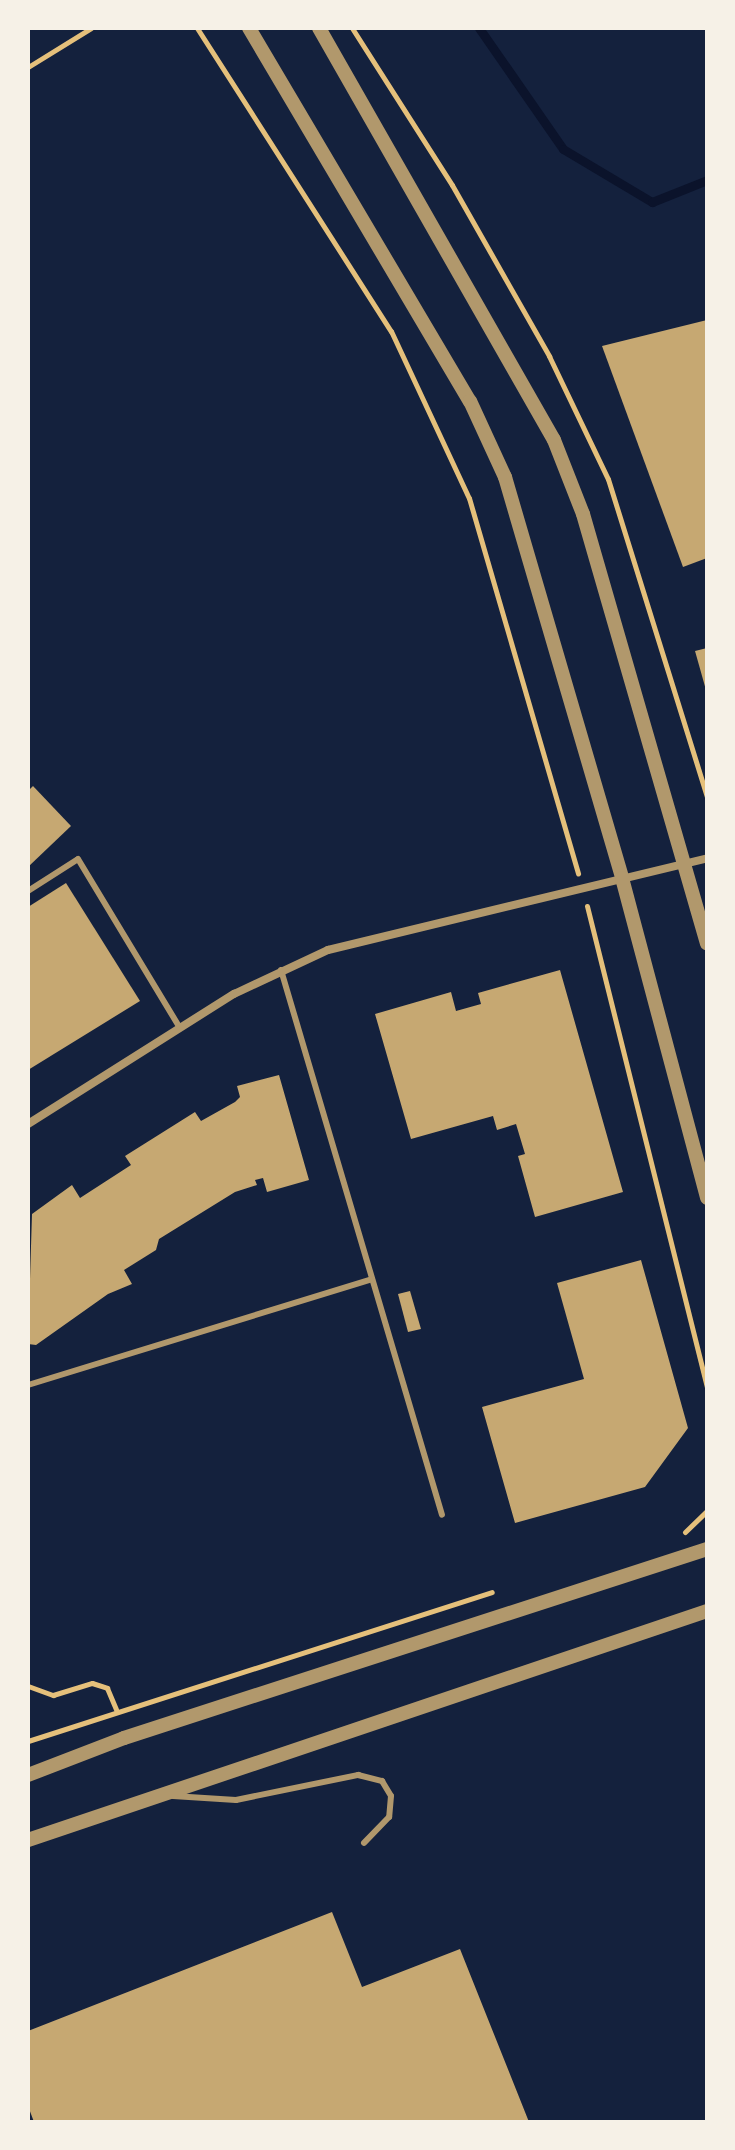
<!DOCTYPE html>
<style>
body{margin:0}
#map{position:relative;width:735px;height:2150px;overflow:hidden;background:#14213d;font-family:Arial,sans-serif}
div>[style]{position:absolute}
.stream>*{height:9px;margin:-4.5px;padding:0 4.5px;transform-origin:4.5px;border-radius:4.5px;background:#0b132b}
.building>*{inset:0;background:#c6a872}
.path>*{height:5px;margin:-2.5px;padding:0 2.5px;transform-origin:2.5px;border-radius:2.5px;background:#e5c07b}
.service>*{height:6px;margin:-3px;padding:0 3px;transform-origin:3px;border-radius:3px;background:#b1986c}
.minor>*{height:8px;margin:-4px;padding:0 4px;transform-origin:4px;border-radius:4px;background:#b1986c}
.tertiary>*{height:14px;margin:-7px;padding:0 7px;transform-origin:7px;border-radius:7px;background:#b1986c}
span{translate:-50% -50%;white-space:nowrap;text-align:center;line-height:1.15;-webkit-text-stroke:7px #f6f1e7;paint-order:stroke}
.frame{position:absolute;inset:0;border:30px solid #f6f1e7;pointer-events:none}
</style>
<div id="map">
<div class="stream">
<i style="left:479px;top:28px;width:147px;rotate:55.2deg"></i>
<i style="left:563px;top:149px;width:104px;rotate:30.8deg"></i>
<i style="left:652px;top:202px;width:59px;rotate:-21.8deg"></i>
</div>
<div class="building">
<i style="clip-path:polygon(707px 320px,707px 558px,683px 567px,602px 346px)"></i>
<i style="clip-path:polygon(707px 648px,707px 690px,706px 690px,695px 651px)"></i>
<i style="clip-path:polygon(33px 786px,71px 826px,28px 867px,28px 791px)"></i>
<i style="clip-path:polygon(66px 883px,140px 1001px,28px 1070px,28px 907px)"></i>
<i style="clip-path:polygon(560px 970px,623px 1192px,535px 1217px,518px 1156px,525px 1154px,516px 1124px,497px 1130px,493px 1116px,411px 1139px,375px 1014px,451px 992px,456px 1011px,481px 1004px,478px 993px)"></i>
<i style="clip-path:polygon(279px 1075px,309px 1180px,267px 1192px,263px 1178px,255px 1180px,257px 1185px,235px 1192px,159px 1239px,156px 1250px,124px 1270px,132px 1284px,108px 1294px,36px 1345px,28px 1344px,32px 1214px,72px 1185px,80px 1198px,131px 1165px,125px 1156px,195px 1112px,201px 1121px,235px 1102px,240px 1097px,237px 1086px)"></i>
<i style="clip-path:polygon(641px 1260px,688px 1428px,645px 1487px,515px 1523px,482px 1407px,584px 1379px,557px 1283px)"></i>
<i style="clip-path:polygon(410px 1291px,421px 1329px,408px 1332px,398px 1294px)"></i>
<i style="clip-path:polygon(332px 1912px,362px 1987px,460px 1949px,529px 2122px,34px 2122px,28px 2106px,28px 2031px)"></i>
</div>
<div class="path">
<i style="left:197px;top:28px;width:360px;rotate:57.4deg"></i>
<i style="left:391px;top:331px;width:184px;rotate:65deg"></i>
<i style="left:469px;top:498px;width:391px;rotate:73.8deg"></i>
<i style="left:352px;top:28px;width:186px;rotate:57.5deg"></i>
<i style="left:452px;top:185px;width:197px;rotate:60.4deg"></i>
<i style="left:549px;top:356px;width:136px;rotate:64.4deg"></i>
<i style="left:608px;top:479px;width:333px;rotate:72.7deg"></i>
<i style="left:28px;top:67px;width:74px;rotate:-31.8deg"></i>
<i style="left:587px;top:906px;width:498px;rotate:76deg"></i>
<i style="left:685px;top:1532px;width:30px;rotate:-44deg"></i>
<i style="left:28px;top:1686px;width:27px;rotate:20deg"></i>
<i style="left:53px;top:1695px;width:41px;rotate:-17.1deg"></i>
<i style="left:92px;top:1683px;width:16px;rotate:18deg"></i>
<i style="left:107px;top:1688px;width:23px;rotate:67deg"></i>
<i style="left:28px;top:1741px;width:487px;rotate:-17.8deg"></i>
</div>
<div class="service">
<i style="left:28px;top:891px;width:59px;rotate:-32.6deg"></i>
<i style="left:78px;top:859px;width:197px;rotate:58.9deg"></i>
<i style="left:281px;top:970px;width:568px;rotate:73.54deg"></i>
<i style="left:28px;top:1385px;width:360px;rotate:-17.1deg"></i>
<i style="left:173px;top:1796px;width:63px;rotate:3.6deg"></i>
<i style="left:236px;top:1800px;width:125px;rotate:-11.6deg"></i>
<i style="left:358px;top:1775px;width:25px;rotate:14deg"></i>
<i style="left:382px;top:1781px;width:17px;rotate:59deg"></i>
<i style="left:391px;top:1796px;width:21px;rotate:95deg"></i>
<i style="left:389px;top:1817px;width:36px;rotate:134deg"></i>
</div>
<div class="minor">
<i style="left:28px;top:1124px;width:244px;rotate:-32.3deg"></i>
<i style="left:234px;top:994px;width:104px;rotate:-25.1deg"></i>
<i style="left:328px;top:950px;width:390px;rotate:-13.6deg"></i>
</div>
<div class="tertiary">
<i style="left:249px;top:28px;width:434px;rotate:59.4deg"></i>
<i style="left:470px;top:401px;width:84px;rotate:65.3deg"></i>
<i style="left:505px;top:477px;width:418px;rotate:73.7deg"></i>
<i style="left:622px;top:878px;width:331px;rotate:75.1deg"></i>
<i style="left:319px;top:28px;width:474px;rotate:60.3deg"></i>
<i style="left:554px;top:440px;width:79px;rotate:68.6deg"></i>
<i style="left:583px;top:514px;width:447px;rotate:73.9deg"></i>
<i style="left:28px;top:1775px;width:103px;rotate:-21.1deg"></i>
<i style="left:124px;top:1738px;width:613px;rotate:-17.96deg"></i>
<i style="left:28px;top:1840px;width:717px;rotate:-18.64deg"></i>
</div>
<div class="frame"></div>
</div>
